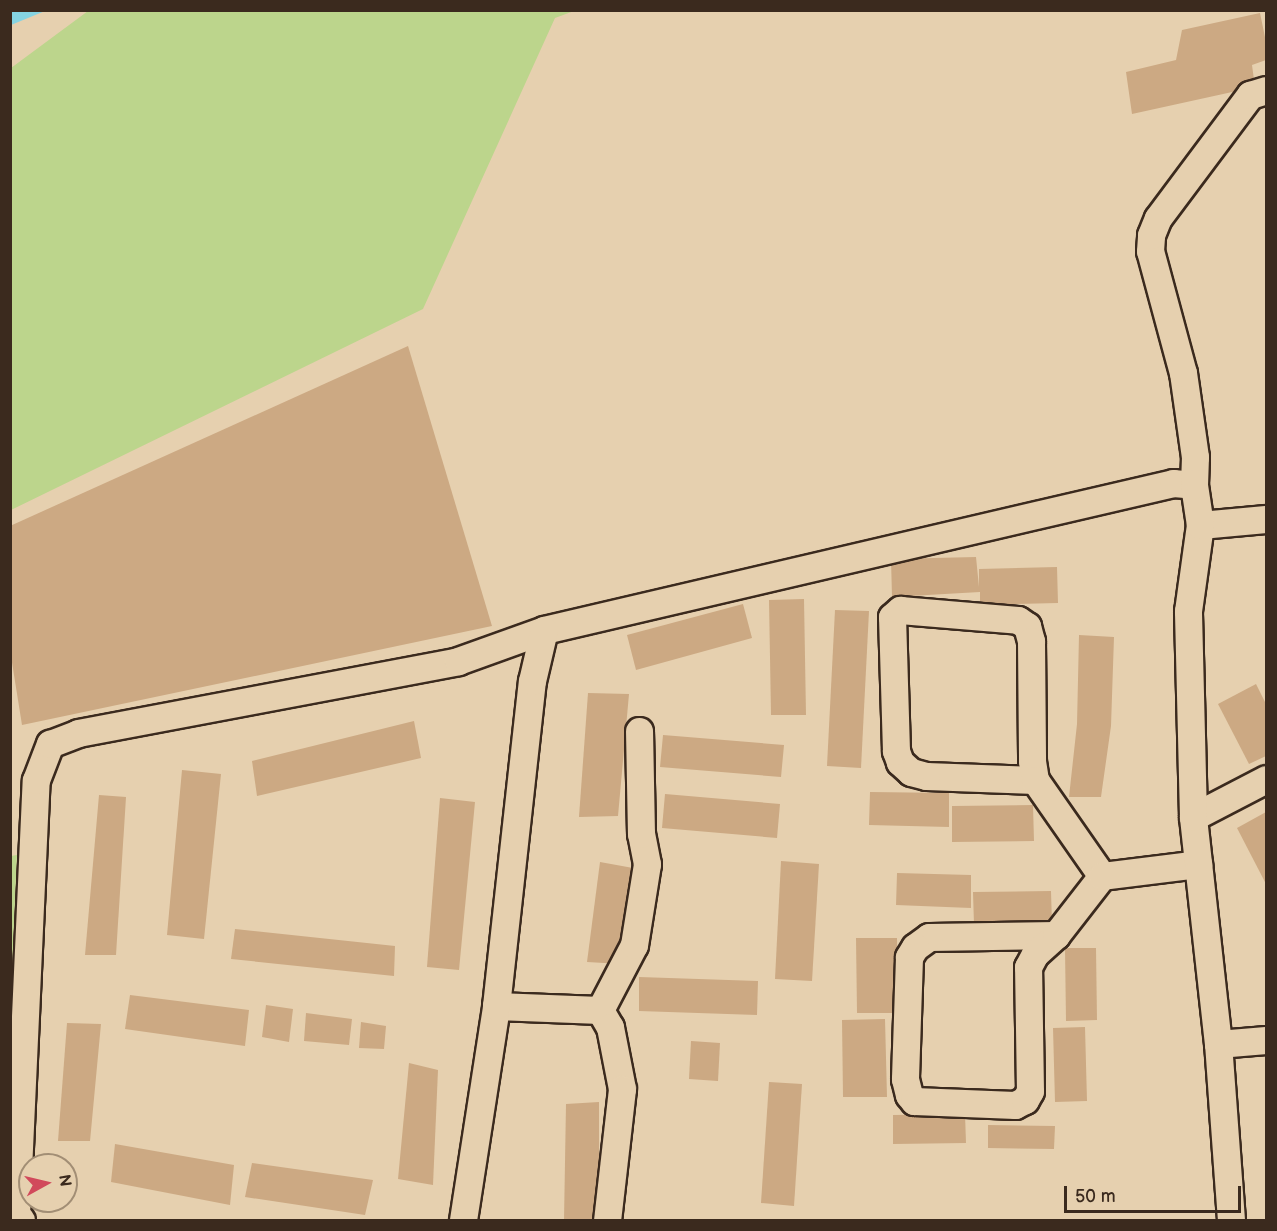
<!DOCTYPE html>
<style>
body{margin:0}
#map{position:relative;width:1277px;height:1231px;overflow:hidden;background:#e6d0af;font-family:"Balsamiq Sans",sans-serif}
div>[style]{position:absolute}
.green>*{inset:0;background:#bcd58c}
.water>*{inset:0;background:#85d4e2}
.building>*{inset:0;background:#cca983}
.roads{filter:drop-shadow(2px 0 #3b2a1e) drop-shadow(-2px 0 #3b2a1e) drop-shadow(0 2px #3b2a1e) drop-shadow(0 -2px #3b2a1e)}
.street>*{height:27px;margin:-13.5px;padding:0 13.5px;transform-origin:13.5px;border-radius:13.5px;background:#e6d0af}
span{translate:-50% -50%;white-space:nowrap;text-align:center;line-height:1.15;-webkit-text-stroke:4.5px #e6d0af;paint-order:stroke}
.frame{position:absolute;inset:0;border:12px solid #3b2a1e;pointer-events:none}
.north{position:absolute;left:18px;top:1153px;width:60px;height:60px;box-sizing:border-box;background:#e6d0af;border:2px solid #a28e75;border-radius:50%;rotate:82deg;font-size:16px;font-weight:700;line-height:24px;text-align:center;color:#3b2a1e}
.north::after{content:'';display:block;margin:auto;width:21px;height:27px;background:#d1495b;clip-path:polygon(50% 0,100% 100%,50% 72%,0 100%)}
.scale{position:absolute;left:1064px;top:1186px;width:177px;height:27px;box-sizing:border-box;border:3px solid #3b2a1e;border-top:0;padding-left:8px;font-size:18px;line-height:21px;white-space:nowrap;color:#3b2a1e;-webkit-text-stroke:4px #e6d0af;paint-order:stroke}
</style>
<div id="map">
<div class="green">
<i style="clip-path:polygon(88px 11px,574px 11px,555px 18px,423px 309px,11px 510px,11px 68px)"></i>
<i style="clip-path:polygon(17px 855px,11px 992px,11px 856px)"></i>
</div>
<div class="water">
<i style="clip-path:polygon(11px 10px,45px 10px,45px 11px,11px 25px)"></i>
</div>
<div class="building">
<i style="clip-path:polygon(1260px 13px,1266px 42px,1266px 60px,1252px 65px,1255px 87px,1132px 114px,1126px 72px,1176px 60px,1182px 30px)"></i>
<i style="clip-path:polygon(408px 346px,492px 626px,22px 725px,10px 650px,10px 526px)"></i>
<i style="clip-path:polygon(976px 557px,979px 587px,979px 569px,1057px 567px,1058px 603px,980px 605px,980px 592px,892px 597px,891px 559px)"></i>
<i style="clip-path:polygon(804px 599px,806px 715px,771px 715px,769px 600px)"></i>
<i style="clip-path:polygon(743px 604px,752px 638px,636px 670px,627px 635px)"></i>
<i style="clip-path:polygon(835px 610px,869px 611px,861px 768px,827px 766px)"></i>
<i style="clip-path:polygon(1079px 635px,1114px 637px,1111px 726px,1101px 797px,1069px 797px,1077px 724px)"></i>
<i style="clip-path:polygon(1256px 684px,1266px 704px,1266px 756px,1249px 764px,1218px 704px)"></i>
<i style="clip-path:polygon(588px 693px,629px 694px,618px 816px,579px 817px)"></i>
<i style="clip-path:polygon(414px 721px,421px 758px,257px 796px,252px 761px)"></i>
<i style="clip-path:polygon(663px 735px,784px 745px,781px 777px,660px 767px)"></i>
<i style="clip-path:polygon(182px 770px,221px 774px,204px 939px,167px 935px)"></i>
<i style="clip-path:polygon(870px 792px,949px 793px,949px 827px,869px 825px)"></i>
<i style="clip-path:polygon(665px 794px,780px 804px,777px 838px,662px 828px)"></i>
<i style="clip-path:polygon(99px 795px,126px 797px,116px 955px,85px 955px)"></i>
<i style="clip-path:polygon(440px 798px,475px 802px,459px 970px,427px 967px)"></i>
<i style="clip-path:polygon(1033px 805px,1034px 841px,952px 842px,952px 806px)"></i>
<i style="clip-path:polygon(1266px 812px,1266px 884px,1237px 828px)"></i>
<i style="clip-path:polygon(781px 861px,819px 864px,812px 981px,775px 979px)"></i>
<i style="clip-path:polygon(600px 862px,633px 868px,622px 964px,587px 962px)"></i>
<i style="clip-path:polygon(897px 873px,971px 875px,971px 908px,896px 905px)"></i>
<i style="clip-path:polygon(1051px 891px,1052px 924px,974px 925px,973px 892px)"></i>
<i style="clip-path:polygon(235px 929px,395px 946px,394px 976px,231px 959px)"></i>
<i style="clip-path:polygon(856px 938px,897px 938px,898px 1013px,857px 1013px)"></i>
<i style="clip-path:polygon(1065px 948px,1096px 948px,1097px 1020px,1066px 1021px)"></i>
<i style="clip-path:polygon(639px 977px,758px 981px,757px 1015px,639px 1011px)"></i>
<i style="clip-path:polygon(130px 995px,249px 1010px,245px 1046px,125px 1029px)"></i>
<i style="clip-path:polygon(266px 1005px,293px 1009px,289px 1042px,262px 1037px)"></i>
<i style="clip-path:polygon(306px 1013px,352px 1019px,349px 1045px,304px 1041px)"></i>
<i style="clip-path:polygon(885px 1019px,887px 1097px,843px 1097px,842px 1020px)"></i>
<i style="clip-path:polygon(361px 1022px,386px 1026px,384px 1049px,359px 1048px)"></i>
<i style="clip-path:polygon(67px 1023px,101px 1024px,90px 1141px,58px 1141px)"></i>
<i style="clip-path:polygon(1085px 1027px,1087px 1101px,1055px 1102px,1053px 1028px)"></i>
<i style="clip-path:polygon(691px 1041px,720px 1043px,718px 1081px,689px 1079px)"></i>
<i style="clip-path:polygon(409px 1063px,438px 1070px,433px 1185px,398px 1179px)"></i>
<i style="clip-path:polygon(769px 1082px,802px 1084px,794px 1206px,761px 1203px)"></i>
<i style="clip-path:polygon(599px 1102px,599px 1220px,564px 1220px,566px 1104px)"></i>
<i style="clip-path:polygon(965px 1114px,966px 1143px,893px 1144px,893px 1115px)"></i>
<i style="clip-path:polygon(988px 1125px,1055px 1126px,1054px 1149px,988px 1148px)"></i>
<i style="clip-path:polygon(115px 1144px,234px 1165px,230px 1205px,111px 1182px)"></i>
<i style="clip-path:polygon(252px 1163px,373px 1180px,365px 1215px,245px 1197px)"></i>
</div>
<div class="roads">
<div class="street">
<i style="left:1200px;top:525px;width:66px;rotate:-5.2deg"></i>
<i style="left:1035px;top:780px;width:109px;rotate:-177.9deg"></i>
<i style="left:926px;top:776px;width:16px;rotate:-165deg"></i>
<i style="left:911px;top:772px;width:15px;rotate:-138deg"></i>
<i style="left:900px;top:762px;width:12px;rotate:-110deg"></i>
<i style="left:896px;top:751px;width:134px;rotate:-91.7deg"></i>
<i style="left:892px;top:617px;width:11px;rotate:-41deg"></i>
<i style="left:900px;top:610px;width:118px;rotate:4.8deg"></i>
<i style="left:1018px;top:620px;width:11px;rotate:34deg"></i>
<i style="left:1027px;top:626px;width:16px;rotate:75deg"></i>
<i style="left:1031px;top:641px;width:120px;rotate:89.5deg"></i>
<i style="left:1032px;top:761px;width:19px;rotate:81deg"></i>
<i style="left:1035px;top:780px;width:117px;rotate:55.1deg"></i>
<i style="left:1193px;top:817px;width:82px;rotate:-27.5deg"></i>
<i style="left:1056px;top:935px;width:127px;rotate:179.1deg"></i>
<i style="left:929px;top:937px;width:17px;rotate:144deg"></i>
<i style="left:915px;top:947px;width:12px;rotate:121deg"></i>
<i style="left:909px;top:957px;width:122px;rotate:91.9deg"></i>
<i style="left:905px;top:1079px;width:16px;rotate:76deg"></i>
<i style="left:909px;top:1095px;width:8px;rotate:50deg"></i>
<i style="left:914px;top:1101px;width:101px;rotate:2.3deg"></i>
<i style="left:1015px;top:1105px;width:11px;rotate:-27deg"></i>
<i style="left:1025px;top:1100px;width:10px;rotate:-61deg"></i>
<i style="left:1030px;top:1091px;width:124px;rotate:-90.9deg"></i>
<i style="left:1028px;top:967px;width:15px;rotate:-62deg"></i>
<i style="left:1035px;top:954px;width:28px;rotate:-42deg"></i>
<i style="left:1056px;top:935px;width:75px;rotate:-52.1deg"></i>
<i style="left:1102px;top:876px;width:97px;rotate:-7.1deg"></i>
<i style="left:496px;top:1006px;width:104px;rotate:2.2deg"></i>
<i style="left:600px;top:1010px;width:73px;rotate:-62.4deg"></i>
<i style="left:634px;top:945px;width:82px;rotate:-80.9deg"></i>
<i style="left:647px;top:864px;width:31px;rotate:-101deg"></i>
<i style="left:641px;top:834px;width:103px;rotate:-91.1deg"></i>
<i style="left:600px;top:1010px;width:20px;rotate:60deg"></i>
<i style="left:610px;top:1027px;width:63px;rotate:79deg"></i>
<i style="left:622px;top:1089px;width:132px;rotate:96.5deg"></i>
<i style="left:1218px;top:1044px;width:48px;rotate:-4.8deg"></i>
<i style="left:21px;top:1220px;width:8px;rotate:-130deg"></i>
<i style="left:16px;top:1214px;width:434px;rotate:-87.4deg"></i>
<i style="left:36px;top:780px;width:39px;rotate:-69deg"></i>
<i style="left:50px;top:744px;width:30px;rotate:-21deg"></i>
<i style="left:78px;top:733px;width:387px;rotate:-10.7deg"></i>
<i style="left:458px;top:661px;width:91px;rotate:-19.8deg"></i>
<i style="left:544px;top:630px;width:646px;rotate:-13.15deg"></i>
<i style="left:1173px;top:483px;width:21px;rotate:5deg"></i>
<i style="left:463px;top:1220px;width:217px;rotate:-81.2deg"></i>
<i style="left:496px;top:1006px;width:327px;rotate:-83.7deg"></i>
<i style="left:532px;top:681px;width:52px;rotate:-76.8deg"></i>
<i style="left:1231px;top:1220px;width:176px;rotate:-94.2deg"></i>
<i style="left:1218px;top:1044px;width:228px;rotate:-96.3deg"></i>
<i style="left:1193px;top:817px;width:206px;rotate:-91.4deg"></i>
<i style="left:1188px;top:611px;width:87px;rotate:-82.1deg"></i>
<i style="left:1200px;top:525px;width:40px;rotate:-98.5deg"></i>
<i style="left:1194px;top:485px;width:28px;rotate:-88deg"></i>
<i style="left:1195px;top:457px;width:85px;rotate:-98.1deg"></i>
<i style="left:1183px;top:373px;width:126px;rotate:-105.1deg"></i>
<i style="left:1150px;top:251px;width:16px;rotate:-86deg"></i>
<i style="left:1151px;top:235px;width:18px;rotate:-68deg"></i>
<i style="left:1158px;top:218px;width:154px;rotate:-53.2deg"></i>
<i style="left:1250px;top:95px;width:17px;rotate:-17deg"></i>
</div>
</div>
<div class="frame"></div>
<div class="north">N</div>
<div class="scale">50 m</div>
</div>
